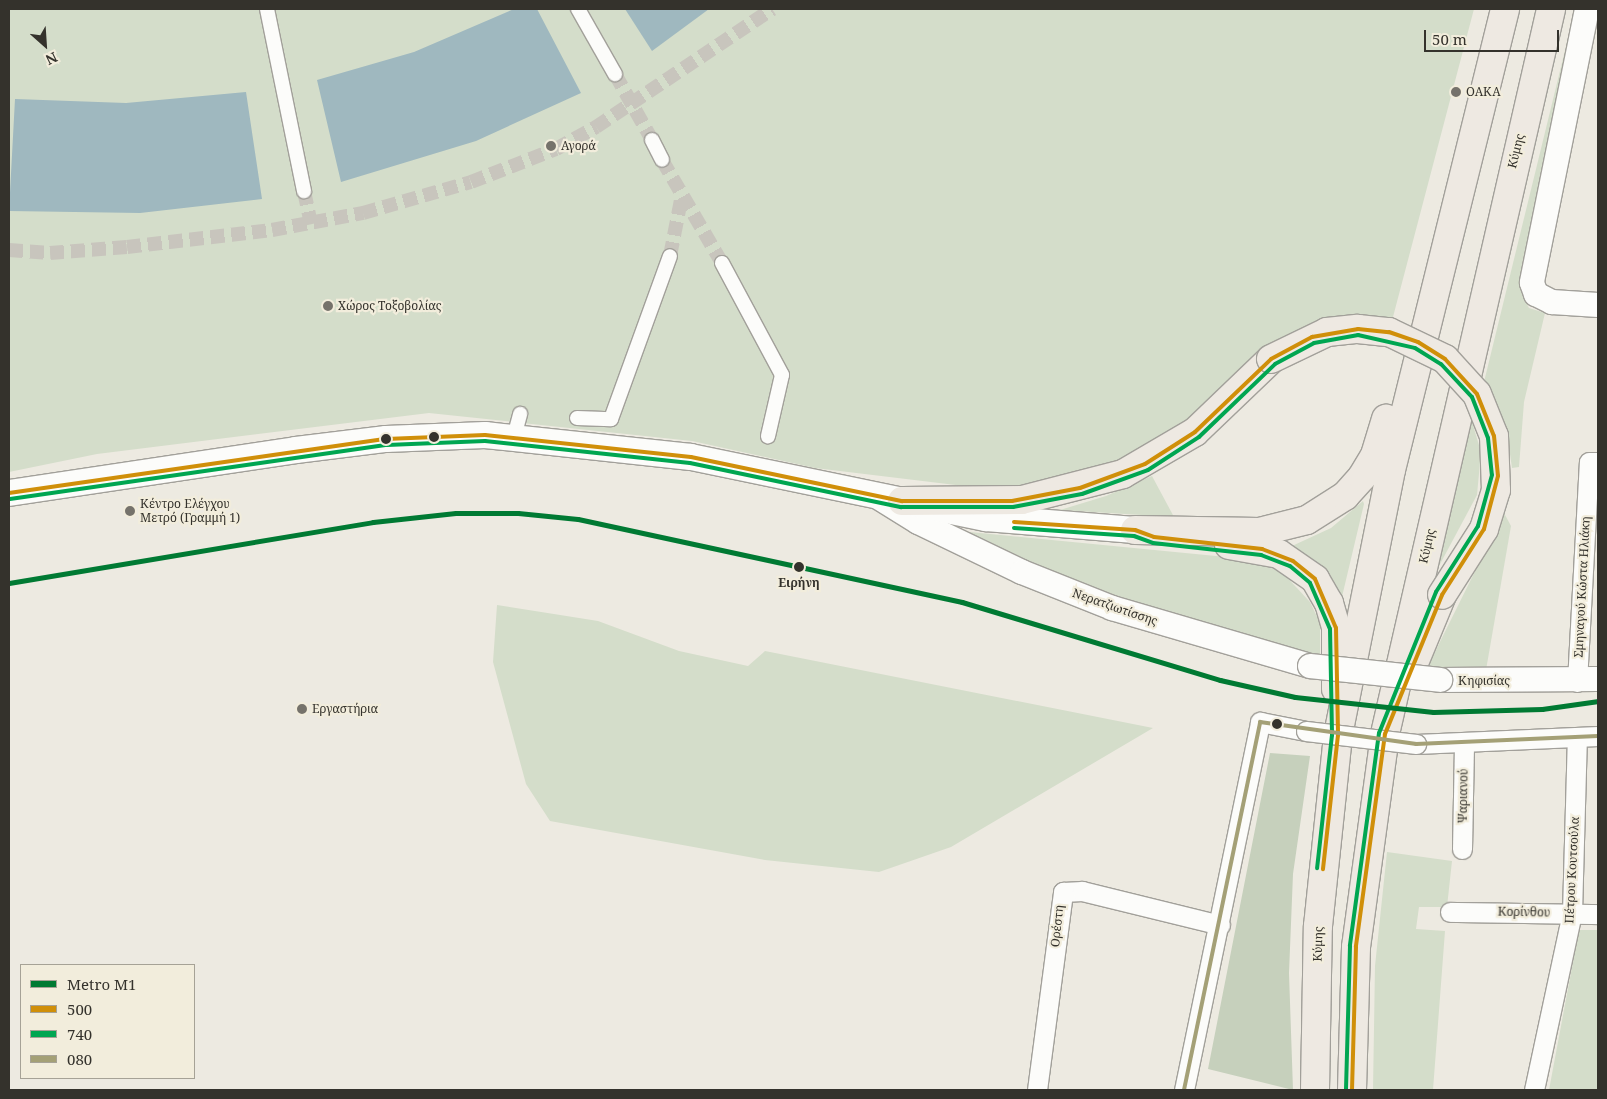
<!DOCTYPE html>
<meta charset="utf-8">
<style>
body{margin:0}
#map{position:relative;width:1607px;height:1099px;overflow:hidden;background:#edeae1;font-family:"Noto Serif",serif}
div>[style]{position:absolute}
.green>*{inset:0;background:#d4ddca}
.forest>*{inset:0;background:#c6d0bc}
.water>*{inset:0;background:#9fb8bf}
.pedestrian-tunnel>*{height:14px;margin-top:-7px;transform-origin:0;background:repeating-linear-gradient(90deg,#c8c5bd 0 14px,transparent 0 21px)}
.roads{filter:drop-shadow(1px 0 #a2a09a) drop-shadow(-1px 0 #a2a09a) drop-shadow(0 1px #a2a09a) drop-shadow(0 -1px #a2a09a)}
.pedestrian>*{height:14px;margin:-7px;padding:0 7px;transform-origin:7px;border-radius:7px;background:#fcfcfa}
.minor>*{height:19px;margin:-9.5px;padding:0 9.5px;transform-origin:9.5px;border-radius:9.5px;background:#fcfcfa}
.tertiary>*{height:24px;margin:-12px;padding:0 12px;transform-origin:12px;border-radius:12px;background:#fcfcfa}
.secondary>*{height:26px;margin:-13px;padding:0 13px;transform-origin:13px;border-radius:13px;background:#fcfcfa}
.primary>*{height:28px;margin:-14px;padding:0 14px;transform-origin:14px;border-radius:14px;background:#eee9e2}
.bridges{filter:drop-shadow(1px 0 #a2a09a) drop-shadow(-1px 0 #a2a09a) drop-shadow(0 1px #a2a09a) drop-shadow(0 -1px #a2a09a)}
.minor-bridge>*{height:19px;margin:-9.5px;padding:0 9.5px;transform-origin:9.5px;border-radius:9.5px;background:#fcfcfa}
.tertiary-bridge>*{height:24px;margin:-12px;padding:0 12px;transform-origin:12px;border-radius:12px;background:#fcfcfa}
.primary-bridge>*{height:28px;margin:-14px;padding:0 14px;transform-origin:14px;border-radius:14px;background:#eee9e2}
.bus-1>*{height:4px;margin:-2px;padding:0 2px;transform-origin:2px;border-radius:2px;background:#d08f09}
.bus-2>*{height:4px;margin:-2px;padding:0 2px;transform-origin:2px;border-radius:2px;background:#00a651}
.bus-3>*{height:4px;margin:-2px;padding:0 2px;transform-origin:2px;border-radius:2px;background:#a4a076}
.metro-1>*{height:5px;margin:-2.5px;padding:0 2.5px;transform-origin:2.5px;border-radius:2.5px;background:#007a33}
.dots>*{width:14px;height:14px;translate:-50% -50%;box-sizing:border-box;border:2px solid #f2eddc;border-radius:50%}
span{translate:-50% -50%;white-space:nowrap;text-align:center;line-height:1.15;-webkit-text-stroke:4.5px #f2eddc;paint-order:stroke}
.poi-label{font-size:12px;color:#34322c}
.left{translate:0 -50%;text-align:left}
.street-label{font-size:12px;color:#34322c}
.stop-label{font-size:12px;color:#34322c;font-weight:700}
.frame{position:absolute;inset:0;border:10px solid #34322c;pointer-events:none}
.legend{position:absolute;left:20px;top:964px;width:175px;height:115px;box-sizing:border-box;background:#f2eddc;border:1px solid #a6a296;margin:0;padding:6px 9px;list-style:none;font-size:15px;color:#34322c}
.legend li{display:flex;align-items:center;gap:10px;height:25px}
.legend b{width:25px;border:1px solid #a6a296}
.north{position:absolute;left:20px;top:20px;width:50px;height:50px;-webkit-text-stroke:4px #f2eddc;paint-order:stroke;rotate:154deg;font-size:14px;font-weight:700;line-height:20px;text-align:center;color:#34322c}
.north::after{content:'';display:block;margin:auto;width:18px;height:22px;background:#34322c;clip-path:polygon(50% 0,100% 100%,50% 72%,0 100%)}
.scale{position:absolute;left:1424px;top:30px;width:135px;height:22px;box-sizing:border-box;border:2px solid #34322c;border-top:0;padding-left:6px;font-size:15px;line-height:18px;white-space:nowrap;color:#34322c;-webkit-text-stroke:4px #f2eddc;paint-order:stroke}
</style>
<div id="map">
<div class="green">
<i style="clip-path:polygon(9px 9px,1474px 9px,1393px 317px,1336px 318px,1177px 434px,1125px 464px,1060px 484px,997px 490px,815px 468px,692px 441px,429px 413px,97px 454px,9px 472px)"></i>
<i style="clip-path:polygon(1568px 38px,1572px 40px,1523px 284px,1523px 297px,1529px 308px,1545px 313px,1524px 402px,1519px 467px,1512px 468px,1506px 426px,1484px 382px)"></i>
<i style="clip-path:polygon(1470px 415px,1481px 452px,1477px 495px,1431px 581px)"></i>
<i style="clip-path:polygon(1152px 476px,1174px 517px,1060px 510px,1106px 496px)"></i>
<i style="clip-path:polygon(1363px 501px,1364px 504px,1341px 601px,1292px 546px,1331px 528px)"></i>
<i style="clip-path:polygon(1504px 513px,1511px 526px,1486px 670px,1426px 670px)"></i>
<i style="clip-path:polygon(960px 531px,1257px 560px,1282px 572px,1310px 602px,1320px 623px,1320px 659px,1038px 571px)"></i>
<i style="clip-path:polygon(497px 605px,598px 621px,679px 651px,748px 666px,765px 651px,1153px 728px,951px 847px,879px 872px,765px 860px,550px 821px,526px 784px,493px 662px)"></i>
<i style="clip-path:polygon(1387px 852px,1452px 861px,1447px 907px,1419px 907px,1416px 929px,1445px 931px,1433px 1090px,1373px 1090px,1375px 966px)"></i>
<i style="clip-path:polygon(1579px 930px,1598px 930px,1598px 1090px,1549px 1090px)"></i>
</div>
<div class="forest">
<i style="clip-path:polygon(1270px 753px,1310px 756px,1293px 874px,1289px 973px,1293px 1090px,1208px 1069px)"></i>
</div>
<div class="water">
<i style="clip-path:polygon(514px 9px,537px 9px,581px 93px,476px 141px,341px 182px,317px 80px,414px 52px)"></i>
<i style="clip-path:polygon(625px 9px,709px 9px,652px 51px)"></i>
<i style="clip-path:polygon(246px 92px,262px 199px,140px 213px,9px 211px,15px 99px,126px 103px)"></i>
</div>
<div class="pedestrian-tunnel">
<i style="left:615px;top:74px;width:76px;rotate:60.7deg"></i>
<i style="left:662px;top:160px;width:119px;rotate:59.8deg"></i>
<i style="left:304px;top:191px;width:34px;rotate:78deg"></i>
<i style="left:9px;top:250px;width:41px;rotate:4.2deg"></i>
<i style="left:50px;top:253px;width:77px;rotate:-4.5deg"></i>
<i style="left:127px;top:247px;width:146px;rotate:-6.7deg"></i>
<i style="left:272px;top:230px;width:93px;rotate:-10.6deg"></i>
<i style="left:363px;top:213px;width:112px;rotate:-16deg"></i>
<i style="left:471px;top:182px;width:91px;rotate:-21.2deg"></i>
<i style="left:556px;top:149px;width:46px;rotate:-28.8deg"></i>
<i style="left:596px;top:127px;width:212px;rotate:-33.8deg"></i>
<i style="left:670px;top:256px;width:62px;rotate:-78.9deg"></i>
</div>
<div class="roads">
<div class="pedestrian">
<i style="left:267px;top:9px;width:186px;rotate:78.5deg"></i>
<i style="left:578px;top:9px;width:75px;rotate:60.4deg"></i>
<i style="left:652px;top:140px;width:22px;rotate:63deg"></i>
<i style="left:722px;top:263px;width:127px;rotate:61.8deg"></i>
<i style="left:782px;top:375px;width:63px;rotate:102.9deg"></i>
<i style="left:577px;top:418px;width:34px;rotate:2deg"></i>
<i style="left:611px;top:419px;width:173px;rotate:-70.1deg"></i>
<i style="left:514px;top:437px;width:24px;rotate:-75deg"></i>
</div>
<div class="minor">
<i style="left:1577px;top:682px;width:220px;rotate:-86.9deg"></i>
<i style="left:1589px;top:462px;width:9px"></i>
<i style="left:1416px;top:744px;width:182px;rotate:-2.5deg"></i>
<i style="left:1462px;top:849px;width:105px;rotate:-88.9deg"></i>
<i style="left:1450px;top:912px;width:148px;rotate:0.8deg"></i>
<i style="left:1037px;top:1090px;width:200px;rotate:-82.5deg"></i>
<i style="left:1063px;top:892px;width:19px;rotate:-3deg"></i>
<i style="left:1082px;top:891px;width:142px;rotate:13.8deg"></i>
<i style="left:1184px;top:1090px;width:376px;rotate:-78.3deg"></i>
<i style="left:1260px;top:722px;width:47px;rotate:11.1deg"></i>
<i style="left:1534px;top:1090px;width:181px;rotate:-77.9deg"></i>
<i style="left:1572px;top:913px;width:176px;rotate:-88.4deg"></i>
</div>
<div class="tertiary">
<i style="left:1587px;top:9px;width:279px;rotate:101.4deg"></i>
<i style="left:1532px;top:283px;width:12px;rotate:70deg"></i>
<i style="left:1536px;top:294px;width:18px;rotate:27deg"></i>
<i style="left:1552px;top:302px;width:46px;rotate:3.7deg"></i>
<i style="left:878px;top:497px;width:47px;rotate:32deg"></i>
<i style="left:918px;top:522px;width:115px;rotate:25.7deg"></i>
<i style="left:1022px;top:572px;width:97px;rotate:21.8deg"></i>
<i style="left:1112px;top:608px;width:206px;rotate:16.3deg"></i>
<i style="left:1440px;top:680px;width:158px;rotate:-0.4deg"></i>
</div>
<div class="secondary">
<i style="left:9px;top:493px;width:290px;rotate:-8.5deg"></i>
<i style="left:296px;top:450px;width:91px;rotate:-7deg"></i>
<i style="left:386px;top:439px;width:99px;rotate:-2.3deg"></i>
<i style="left:485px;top:435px;width:207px;rotate:6.1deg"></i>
<i style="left:691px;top:457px;width:301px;rotate:11.7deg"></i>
<i style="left:986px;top:518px;width:149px;rotate:4.6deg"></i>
</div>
<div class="primary">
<i style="left:902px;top:501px;width:120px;rotate:-0.5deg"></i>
<i style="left:1022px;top:500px;width:104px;rotate:-14.4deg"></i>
<i style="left:1123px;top:474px;width:83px;rotate:-30.3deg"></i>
<i style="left:1195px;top:432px;width:105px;rotate:-43.8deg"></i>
<i style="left:1135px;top:530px;width:124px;rotate:0.9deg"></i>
<i style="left:1259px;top:532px;width:49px;rotate:-14deg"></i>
<i style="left:1307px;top:520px;width:45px;rotate:-32.3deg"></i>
<i style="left:1345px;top:496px;width:25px;rotate:-48deg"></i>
<i style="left:1362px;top:477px;width:26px;rotate:-59deg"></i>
<i style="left:1375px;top:455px;width:38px;rotate:-73deg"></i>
<i style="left:1229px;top:545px;width:51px;rotate:10.2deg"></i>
<i style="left:1279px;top:554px;width:44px;rotate:34.8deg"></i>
<i style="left:1315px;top:579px;width:28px;rotate:60deg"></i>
<i style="left:1329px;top:603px;width:26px;rotate:74deg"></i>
<i style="left:1336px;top:628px;width:61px;rotate:90deg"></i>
<i style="left:1414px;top:663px;width:74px;rotate:-67.6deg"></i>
<i style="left:1315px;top:1090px;width:164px;rotate:-89deg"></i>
<i style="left:1318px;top:926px;width:192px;rotate:-84deg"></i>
<i style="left:1338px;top:735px;width:270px;rotate:-78.7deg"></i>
<i style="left:1391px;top:470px;width:475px;rotate:-76.1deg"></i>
<i style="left:1352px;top:1090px;width:143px;rotate:-88.4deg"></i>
<i style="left:1356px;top:947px;width:215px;rotate:-82.2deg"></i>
<i style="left:1385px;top:734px;width:744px;rotate:-77.1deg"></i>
</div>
</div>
<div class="bridges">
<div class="minor-bridge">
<i style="left:1306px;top:731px;width:111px;rotate:6.7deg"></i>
</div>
<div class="tertiary-bridge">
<i style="left:1310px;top:666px;width:131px;rotate:6.1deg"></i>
</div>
<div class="primary-bridge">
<i style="left:1271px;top:359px;width:62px;rotate:-25.7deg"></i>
<i style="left:1327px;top:332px;width:31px;rotate:-6deg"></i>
<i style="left:1358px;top:329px;width:31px;rotate:6deg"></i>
<i style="left:1389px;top:332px;width:62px;rotate:25.7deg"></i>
<i style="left:1445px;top:359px;width:47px;rotate:47.6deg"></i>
<i style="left:1477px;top:394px;width:45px;rotate:68deg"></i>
<i style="left:1494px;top:436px;width:54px;rotate:87.9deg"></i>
<i style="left:1496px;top:490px;width:41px;rotate:107.1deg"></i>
<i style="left:1484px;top:529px;width:78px;rotate:122.5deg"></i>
</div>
</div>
<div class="bus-1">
<i style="left:9px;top:493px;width:381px;rotate:-8.2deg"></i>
<i style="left:386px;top:439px;width:99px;rotate:-2.3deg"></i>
<i style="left:485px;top:435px;width:207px;rotate:6.1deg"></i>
<i style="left:691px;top:457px;width:216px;rotate:11.8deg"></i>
<i style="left:902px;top:501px;width:110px"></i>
<i style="left:1012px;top:501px;width:69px;rotate:-10.8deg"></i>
<i style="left:1080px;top:488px;width:69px;rotate:-20.3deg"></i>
<i style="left:1145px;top:464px;width:59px;rotate:-32.6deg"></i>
<i style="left:1195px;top:432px;width:105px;rotate:-43.8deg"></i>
<i style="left:1271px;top:359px;width:47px;rotate:-28.2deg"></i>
<i style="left:1312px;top:337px;width:47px;rotate:-9.9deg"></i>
<i style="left:1358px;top:329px;width:31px;rotate:6deg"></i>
<i style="left:1389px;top:332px;width:31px;rotate:19deg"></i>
<i style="left:1418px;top:342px;width:32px;rotate:32deg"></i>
<i style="left:1445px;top:359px;width:47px;rotate:47.6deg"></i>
<i style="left:1477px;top:394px;width:45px;rotate:68deg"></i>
<i style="left:1494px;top:436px;width:40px;rotate:84.3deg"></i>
<i style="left:1498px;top:476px;width:55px;rotate:104.8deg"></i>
<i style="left:1484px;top:529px;width:78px;rotate:122.5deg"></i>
<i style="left:1442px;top:595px;width:150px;rotate:112.3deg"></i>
<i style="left:1385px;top:734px;width:215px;rotate:97.8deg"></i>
<i style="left:1356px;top:947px;width:143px;rotate:91.6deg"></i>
<i style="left:1014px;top:522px;width:121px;rotate:3.8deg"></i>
<i style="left:1135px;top:530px;width:20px;rotate:20deg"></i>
<i style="left:1154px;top:537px;width:109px;rotate:6.3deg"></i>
<i style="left:1262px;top:549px;width:33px;rotate:21deg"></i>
<i style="left:1293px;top:561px;width:28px;rotate:39deg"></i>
<i style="left:1315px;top:579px;width:53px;rotate:66.8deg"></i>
<i style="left:1336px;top:628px;width:107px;rotate:88.9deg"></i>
<i style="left:1338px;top:735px;width:135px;rotate:96.4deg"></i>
</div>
<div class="bus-2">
<i style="left:10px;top:499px;width:381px;rotate:-8.2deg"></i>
<i style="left:387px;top:445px;width:98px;rotate:-2.3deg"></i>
<i style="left:485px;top:441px;width:206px;rotate:6.1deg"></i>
<i style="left:690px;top:463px;width:216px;rotate:11.8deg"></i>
<i style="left:901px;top:507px;width:112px"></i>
<i style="left:1013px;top:507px;width:70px;rotate:-10.7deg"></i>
<i style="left:1082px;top:494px;width:70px;rotate:-20deg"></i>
<i style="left:1148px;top:470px;width:61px;rotate:-32.9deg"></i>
<i style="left:1199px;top:437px;width:105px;rotate:-43.8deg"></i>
<i style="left:1275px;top:364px;width:44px;rotate:-28.3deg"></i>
<i style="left:1314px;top:343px;width:45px;rotate:-10.3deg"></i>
<i style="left:1358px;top:335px;width:58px;rotate:12.8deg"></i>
<i style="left:1415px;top:348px;width:31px;rotate:32deg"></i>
<i style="left:1441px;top:364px;width:45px;rotate:46.8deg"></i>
<i style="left:1472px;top:397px;width:44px;rotate:68.7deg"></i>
<i style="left:1488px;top:438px;width:37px;rotate:84deg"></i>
<i style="left:1492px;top:475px;width:53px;rotate:105.4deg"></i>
<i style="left:1478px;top:526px;width:78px;rotate:122.5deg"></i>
<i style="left:1436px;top:592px;width:152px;rotate:112deg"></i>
<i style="left:1379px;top:733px;width:215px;rotate:97.8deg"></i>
<i style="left:1350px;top:946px;width:144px;rotate:91.6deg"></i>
<i style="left:1014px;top:528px;width:120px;rotate:3.8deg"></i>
<i style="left:1134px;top:536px;width:20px;rotate:20deg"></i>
<i style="left:1153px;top:543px;width:109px;rotate:6.3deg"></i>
<i style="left:1261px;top:555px;width:31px;rotate:21deg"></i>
<i style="left:1290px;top:566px;width:26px;rotate:40deg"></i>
<i style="left:1310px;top:583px;width:50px;rotate:66.5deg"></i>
<i style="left:1330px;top:629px;width:106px;rotate:88.9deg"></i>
<i style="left:1332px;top:735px;width:134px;rotate:96.4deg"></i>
</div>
<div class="bus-3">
<i style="left:1184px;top:1090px;width:376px;rotate:-78.3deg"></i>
<i style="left:1260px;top:722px;width:158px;rotate:8deg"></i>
<i style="left:1416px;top:744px;width:182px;rotate:-2.5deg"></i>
</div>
<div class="metro-1">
<i style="left:9px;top:583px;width:369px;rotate:-9.5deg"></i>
<i style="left:373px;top:522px;width:83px;rotate:-6.2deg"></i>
<i style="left:456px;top:513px;width:62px"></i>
<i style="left:518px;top:513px;width:60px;rotate:5.7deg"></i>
<i style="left:578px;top:519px;width:393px;rotate:12.2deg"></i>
<i style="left:962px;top:602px;width:270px;rotate:16.8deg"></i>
<i style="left:1220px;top:680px;width:77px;rotate:12.8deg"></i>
<i style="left:1295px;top:697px;width:139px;rotate:6.2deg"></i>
<i style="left:1433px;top:712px;width:109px;rotate:-1.6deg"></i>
<i style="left:1542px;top:709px;width:57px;rotate:-8.1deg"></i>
</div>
<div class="dots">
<i style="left:1456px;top:92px;background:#75726b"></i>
<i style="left:551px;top:146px;background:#75726b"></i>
<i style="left:328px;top:306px;background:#75726b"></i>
<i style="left:434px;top:437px;background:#34322c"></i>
<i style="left:386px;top:439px;background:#34322c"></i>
<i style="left:130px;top:511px;background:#75726b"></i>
<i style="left:799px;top:567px;background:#34322c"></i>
<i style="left:302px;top:709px;background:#75726b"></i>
<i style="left:1277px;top:724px;background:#34322c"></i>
</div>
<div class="poi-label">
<span class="left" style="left:1466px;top:92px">ΟΑΚΑ</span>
<span class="left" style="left:561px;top:146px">Αγορά</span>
<span class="left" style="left:338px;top:306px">Χώρος Τοξοβολίας</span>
<span class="left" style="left:140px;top:511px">Κέντρο Ελέγχου<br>Μετρό (Γραμμή 1)</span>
<span class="left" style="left:312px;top:709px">Εργαστήρια</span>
</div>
<div class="street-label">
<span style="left:1516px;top:151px;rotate:-76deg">Κύμης</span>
<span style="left:1427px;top:546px;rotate:-77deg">Κύμης</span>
<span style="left:1582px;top:587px;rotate:-87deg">Σμηναγού Κώστα Ηλιάκη</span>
<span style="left:1115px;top:607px;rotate:19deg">Νερατζιωτίσσης</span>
<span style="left:1484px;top:681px">Κηφισίας</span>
<span style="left:1463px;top:796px;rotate:-89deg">Ψαριανού</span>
<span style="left:1572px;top:870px;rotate:-87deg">Πέτρου Κουτσούλα</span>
<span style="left:1524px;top:912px;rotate:1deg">Κορίνθου</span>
<span style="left:1057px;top:926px;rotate:-84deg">Ορέστη</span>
<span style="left:1318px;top:944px;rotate:-88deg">Κύμης</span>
</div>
<div class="stop-label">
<span style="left:799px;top:583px">Ειρήνη</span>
</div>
<div class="frame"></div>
<ul class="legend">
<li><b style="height:6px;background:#007a33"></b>Metro Μ1</li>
<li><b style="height:6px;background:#d08f09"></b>500</li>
<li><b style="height:6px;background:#00a651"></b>740</li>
<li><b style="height:6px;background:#a4a076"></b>080</li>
</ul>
<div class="north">N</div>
<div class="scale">50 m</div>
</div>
